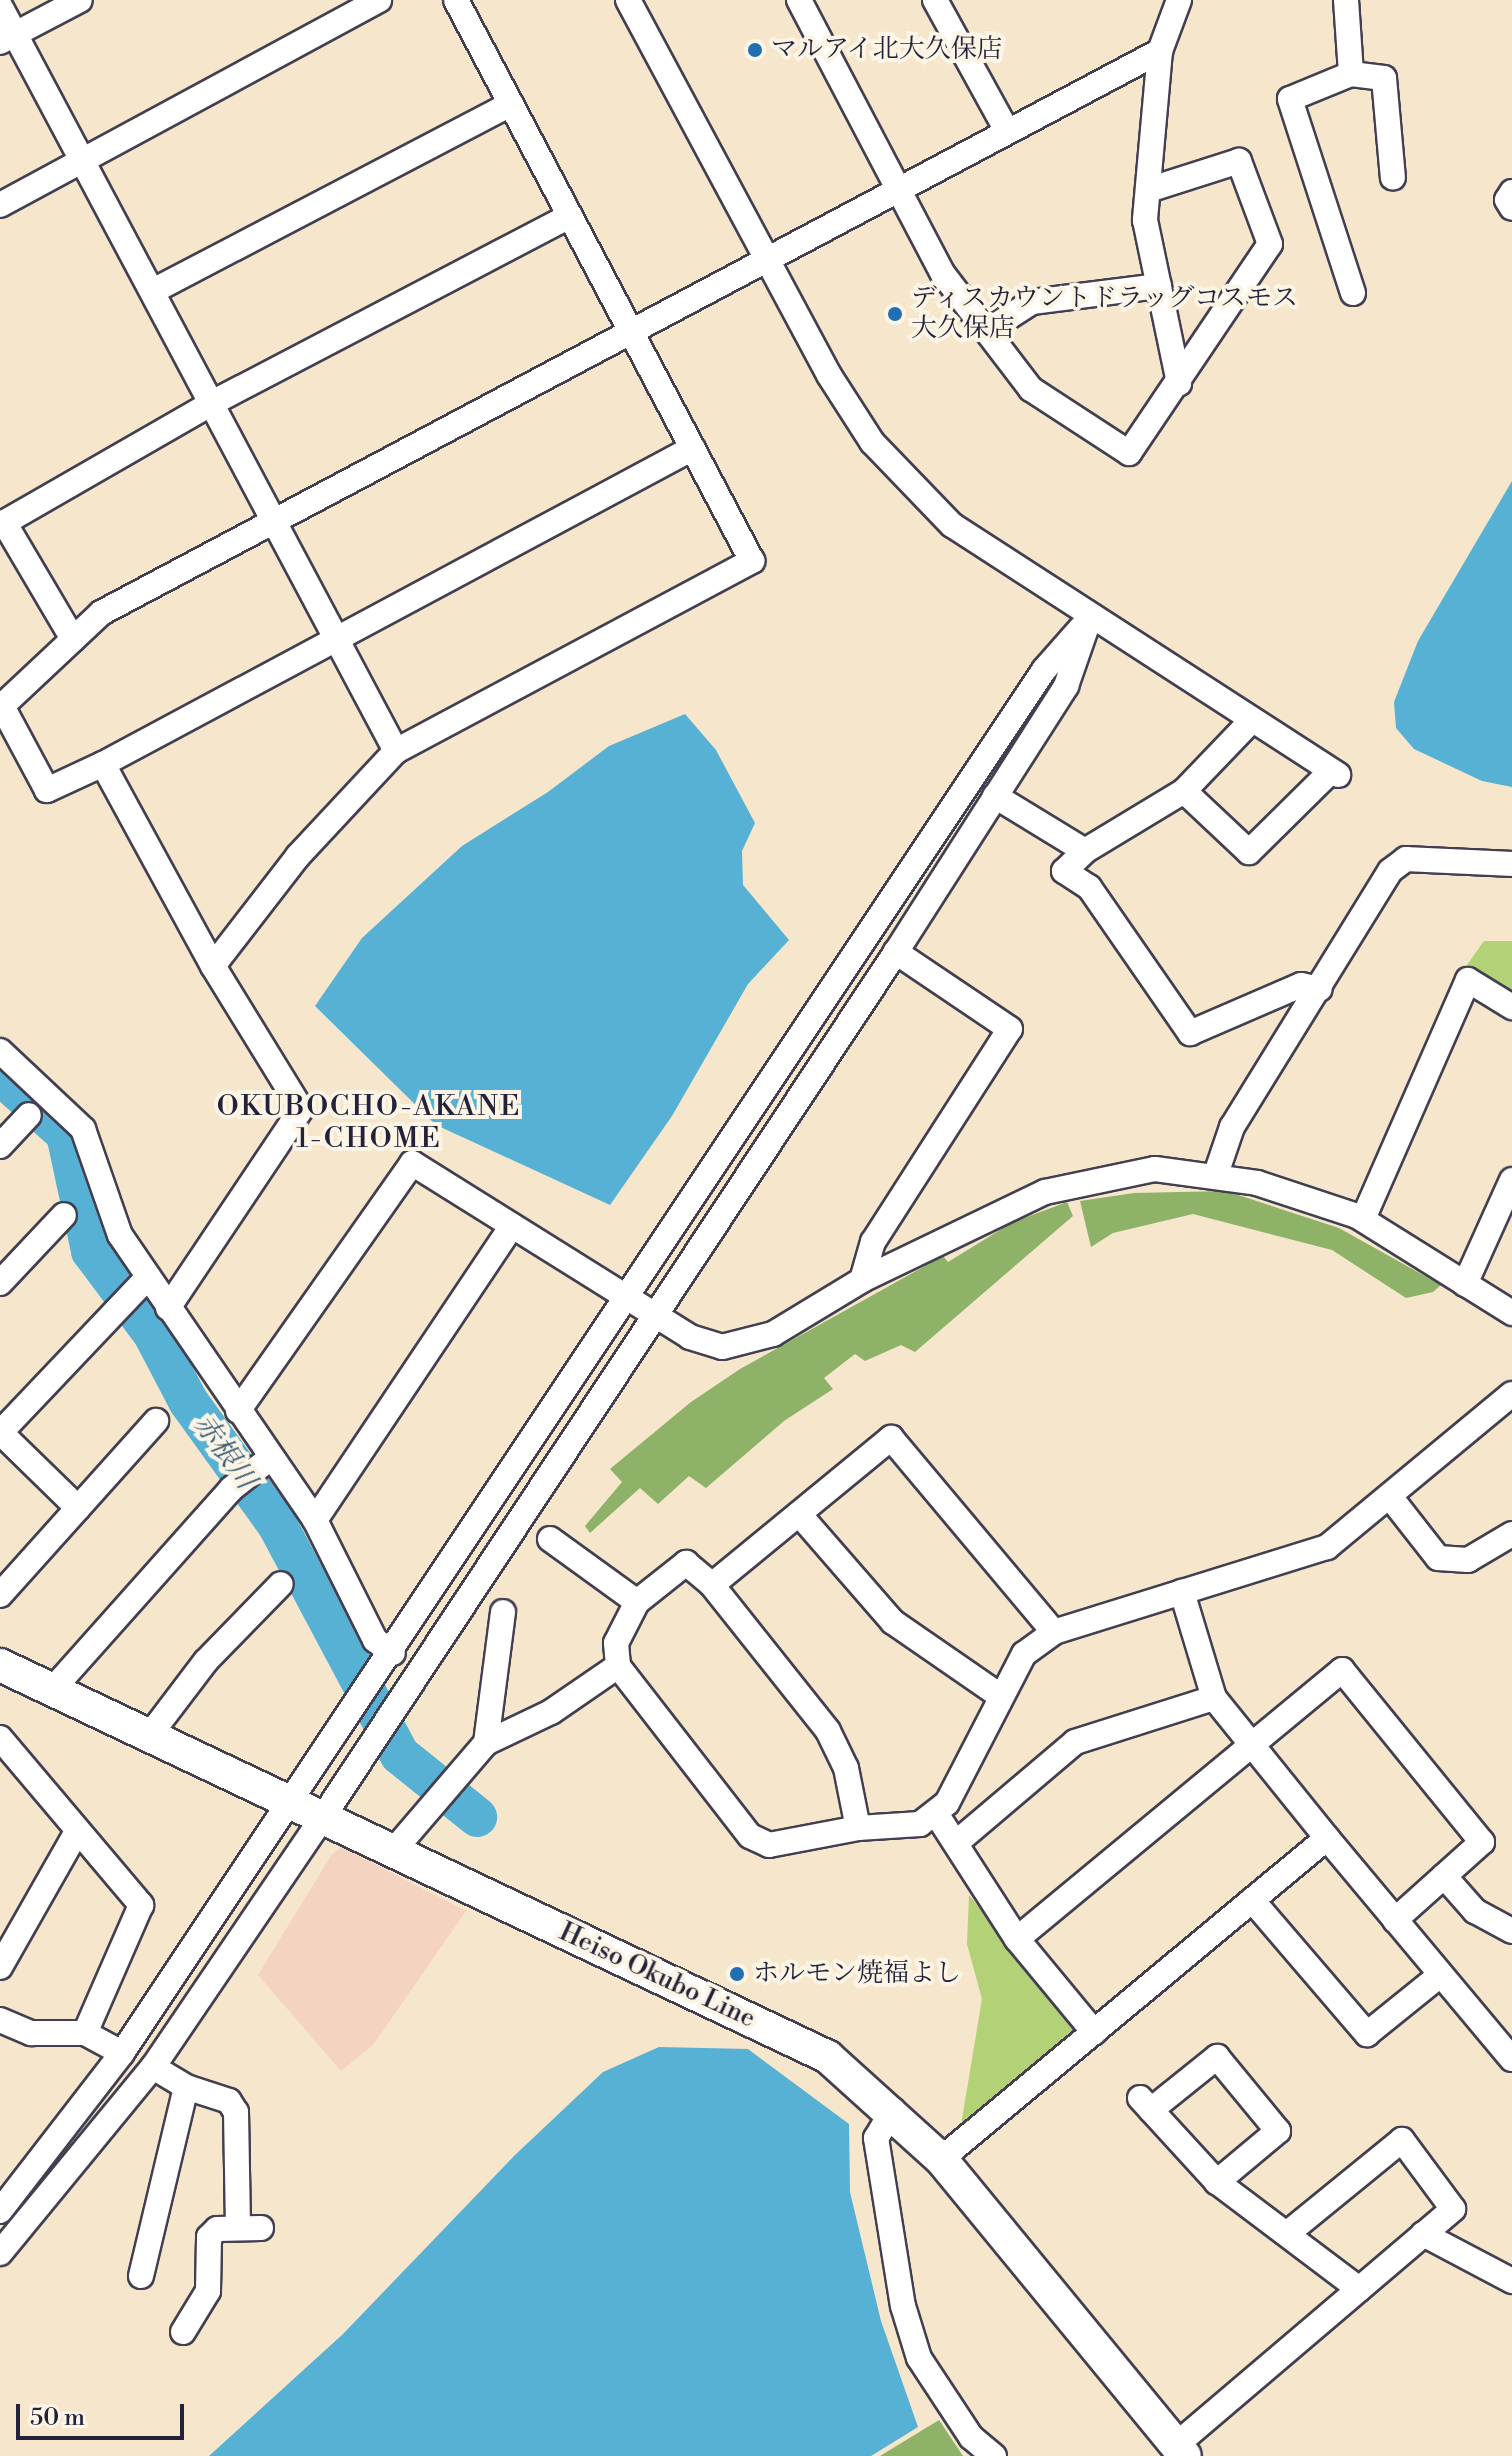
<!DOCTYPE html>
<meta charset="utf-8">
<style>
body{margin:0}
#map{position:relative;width:1512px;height:2456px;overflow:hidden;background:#f5e6cc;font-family:"Libre Bodoni","Noto Serif JP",serif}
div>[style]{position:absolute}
.built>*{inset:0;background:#f5d3c1}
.green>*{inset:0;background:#b3d177}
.forest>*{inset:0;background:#8eb368}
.water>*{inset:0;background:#56b1d4}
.river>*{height:40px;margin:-20px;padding:0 20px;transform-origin:20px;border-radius:20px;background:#56b1d4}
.roads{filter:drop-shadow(2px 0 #423f51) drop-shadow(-2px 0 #423f51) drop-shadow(0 2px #423f51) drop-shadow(0 -2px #423f51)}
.minor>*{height:24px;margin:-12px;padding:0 12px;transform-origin:12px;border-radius:12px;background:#fff}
.major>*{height:32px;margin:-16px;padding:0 16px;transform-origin:16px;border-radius:16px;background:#fff}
.dots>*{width:22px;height:22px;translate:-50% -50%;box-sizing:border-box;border:4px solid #fcf5e5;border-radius:50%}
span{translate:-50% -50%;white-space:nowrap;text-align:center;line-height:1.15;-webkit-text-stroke:8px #fcf5e5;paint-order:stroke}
.poi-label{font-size:26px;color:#22223b}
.left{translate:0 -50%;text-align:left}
.street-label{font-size:26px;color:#22223b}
.neighbourhood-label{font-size:28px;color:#22223b;letter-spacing:2px}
.water-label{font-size:28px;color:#375b78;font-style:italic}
.scale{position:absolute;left:16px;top:2404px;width:168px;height:36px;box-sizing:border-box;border:4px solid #22223b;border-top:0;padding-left:10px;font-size:24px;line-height:28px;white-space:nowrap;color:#22223b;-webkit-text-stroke:6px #fcf5e5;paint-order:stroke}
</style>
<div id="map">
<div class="built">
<i style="clip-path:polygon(341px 1847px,466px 1911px,373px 2045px,341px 2071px,258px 1975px,332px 1854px)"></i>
</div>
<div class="green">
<i style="clip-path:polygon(1484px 941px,1512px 941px,1512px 997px,1467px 965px)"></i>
<i style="clip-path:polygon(969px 1895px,1072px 2022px,1073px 2034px,961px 2125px,982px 1999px,967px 1944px)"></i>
</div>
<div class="forest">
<i style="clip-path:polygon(1226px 1191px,1339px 1228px,1441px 1285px,1433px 1292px,1406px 1298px,1332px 1250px,1193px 1214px,1113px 1233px,1091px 1247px,1080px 1201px,1134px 1193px)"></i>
<i style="clip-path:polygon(1067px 1202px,1073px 1216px,915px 1352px,901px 1345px,865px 1361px,855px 1354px,824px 1378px,833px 1389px,784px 1421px,706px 1488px,689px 1476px,658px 1504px,640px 1488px,590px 1533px,585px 1526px,622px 1482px,610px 1469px,691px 1402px,740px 1369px,943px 1256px,948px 1262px,1013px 1222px)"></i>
<i style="clip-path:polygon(939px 2420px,963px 2456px,880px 2456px)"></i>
</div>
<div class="water">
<i style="clip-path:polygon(1512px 481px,1512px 787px,1482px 781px,1414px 749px,1396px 728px,1394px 702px,1418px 641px)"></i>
<i style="clip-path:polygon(685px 714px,716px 750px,755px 823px,742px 851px,743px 885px,789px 940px,748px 984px,672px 1116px,610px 1205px,436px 1125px,315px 1006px,362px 938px,462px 846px,548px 792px,609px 746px)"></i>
<i style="clip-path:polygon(659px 2047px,748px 2049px,849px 2124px,850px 2192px,881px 2321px,918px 2427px,871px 2456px,209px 2456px,343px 2334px,514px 2156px,603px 2072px)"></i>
</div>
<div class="river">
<i style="left:0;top:1075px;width:89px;rotate:41.8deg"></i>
<i style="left:66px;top:1134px;width:120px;rotate:77.9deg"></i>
<i style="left:91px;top:1251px;width:104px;rotate:53.2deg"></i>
<i style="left:153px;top:1334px;width:76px;rotate:62.4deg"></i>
<i style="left:188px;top:1401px;width:154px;rotate:54.2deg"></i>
<i style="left:278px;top:1526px;width:259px;rotate:62deg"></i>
<i style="left:400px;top:1755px;width:99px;rotate:38.8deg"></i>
</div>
<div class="roads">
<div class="minor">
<i style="left:628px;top:0;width:425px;rotate:61.8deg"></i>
<i style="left:829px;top:375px;width:80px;rotate:57.3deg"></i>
<i style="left:872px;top:442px;width:115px;rotate:46.1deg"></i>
<i style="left:952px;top:525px;width:460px;rotate:32.9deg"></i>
<i style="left:799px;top:0;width:310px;rotate:62.3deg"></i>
<i style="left:943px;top:274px;width:145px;rotate:52.6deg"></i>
<i style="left:1031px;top:389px;width:117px;rotate:33.1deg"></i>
<i style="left:1129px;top:453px;width:252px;rotate:-56deg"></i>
<i style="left:1270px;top:244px;width:89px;rotate:-110.5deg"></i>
<i style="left:1239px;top:161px;width:92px;rotate:162.3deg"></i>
<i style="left:935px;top:0;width:149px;rotate:61.2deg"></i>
<i style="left:1179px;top:0;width:54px;rotate:110.4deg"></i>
<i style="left:1160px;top:51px;width:170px;rotate:95.1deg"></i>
<i style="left:1145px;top:220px;width:167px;rotate:78.2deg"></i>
<i style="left:1346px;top:0;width:74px;rotate:86.1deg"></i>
<i style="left:0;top:6px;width:844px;rotate:62.01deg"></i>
<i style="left:0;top:42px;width:90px;rotate:-27.7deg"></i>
<i style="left:1512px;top:192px;width:9px;rotate:122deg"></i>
<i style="left:1507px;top:200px;width:9px;rotate:58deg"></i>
<i style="left:0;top:205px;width:431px;rotate:-28.4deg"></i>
<i style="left:153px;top:291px;width:404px;rotate:-27.6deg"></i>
<i style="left:1353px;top:293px;width:204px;rotate:-108deg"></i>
<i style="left:1290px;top:99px;width:66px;rotate:-22.3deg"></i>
<i style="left:1351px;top:74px;width:33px;rotate:7deg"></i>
<i style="left:1384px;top:78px;width:100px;rotate:84.9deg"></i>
<i style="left:987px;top:331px;width:54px;rotate:-32.8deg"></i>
<i style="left:1032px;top:302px;width:128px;rotate:-7.2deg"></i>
<i style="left:4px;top:522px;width:136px;rotate:59.5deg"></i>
<i style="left:0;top:525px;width:245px;rotate:-29.9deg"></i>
<i style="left:212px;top:403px;width:404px;rotate:-27.6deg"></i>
<i style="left:1252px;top:720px;width:98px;rotate:133.8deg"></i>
<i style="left:1184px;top:791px;width:116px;rotate:148.8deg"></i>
<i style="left:1085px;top:851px;width:29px;rotate:136deg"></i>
<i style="left:1064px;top:871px;width:30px;rotate:33deg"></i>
<i style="left:1089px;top:887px;width:178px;rotate:55.3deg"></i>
<i style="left:1190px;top:1033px;width:121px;rotate:-23.4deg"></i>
<i style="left:1301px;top:985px;width:19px;rotate:12deg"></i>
<i style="left:103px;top:764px;width:669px;rotate:-28.17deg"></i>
<i style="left:1184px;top:791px;width:89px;rotate:43.2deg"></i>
<i style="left:1249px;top:852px;width:115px;rotate:-44.6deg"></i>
<i style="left:995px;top:796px;width:105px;rotate:31.4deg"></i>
<i style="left:213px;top:966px;width:230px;rotate:-118.6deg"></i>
<i style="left:103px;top:764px;width:62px;rotate:155.1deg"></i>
<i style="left:47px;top:790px;width:95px;rotate:-118.2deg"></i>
<i style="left:2px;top:706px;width:136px;rotate:-43.2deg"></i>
<i style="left:101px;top:613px;width:1199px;rotate:-27.95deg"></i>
<i style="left:0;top:1051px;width:114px;rotate:43.2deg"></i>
<i style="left:83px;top:1129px;width:112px;rotate:70.8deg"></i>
<i style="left:120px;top:1235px;width:345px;rotate:55.6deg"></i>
<i style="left:315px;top:1520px;width:134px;rotate:63.4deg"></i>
<i style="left:375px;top:1640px;width:22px;rotate:36deg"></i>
<i style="left:0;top:1146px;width:42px;rotate:-46.9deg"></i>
<i style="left:1216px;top:1174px;width:50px;rotate:-71.2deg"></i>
<i style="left:1232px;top:1127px;width:301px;rotate:-58.3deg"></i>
<i style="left:1390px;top:871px;width:20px;rotate:-37deg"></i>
<i style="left:1406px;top:859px;width:106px;rotate:2.7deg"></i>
<i style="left:1363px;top:1219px;width:261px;rotate:-66.3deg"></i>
<i style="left:1468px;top:980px;width:52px;rotate:31.5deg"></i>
<i style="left:862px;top:1280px;width:40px;rotate:-74deg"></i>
<i style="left:873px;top:1242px;width:253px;rotate:-57.3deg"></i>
<i style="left:1010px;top:1029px;width:138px;rotate:-146deg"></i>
<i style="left:0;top:1283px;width:93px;rotate:-46.7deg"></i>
<i style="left:1465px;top:1284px;width:114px;rotate:-65.7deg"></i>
<i style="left:168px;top:1308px;width:239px;rotate:-56.2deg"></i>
<i style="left:301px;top:1109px;width:168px;rotate:-121.6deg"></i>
<i style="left:213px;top:966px;width:139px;rotate:-52.3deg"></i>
<i style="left:298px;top:856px;width:144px;rotate:-47deg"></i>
<i style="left:396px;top:751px;width:404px;rotate:-28.1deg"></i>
<i style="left:752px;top:561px;width:634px;rotate:-117.82deg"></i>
<i style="left:238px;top:1411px;width:303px;rotate:-54.9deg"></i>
<i style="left:412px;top:1163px;width:328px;rotate:32deg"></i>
<i style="left:690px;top:1337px;width:34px;rotate:17deg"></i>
<i style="left:722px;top:1347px;width:53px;rotate:-14.3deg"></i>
<i style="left:773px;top:1334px;width:104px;rotate:-31.2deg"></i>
<i style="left:862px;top:1280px;width:203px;rotate:-25.7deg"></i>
<i style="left:1045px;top:1192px;width:112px;rotate:-11.8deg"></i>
<i style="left:1155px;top:1169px;width:103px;rotate:7.8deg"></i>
<i style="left:1257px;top:1183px;width:105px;rotate:18.3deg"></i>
<i style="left:1357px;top:1216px;width:183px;rotate:32deg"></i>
<i style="left:0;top:1432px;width:109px;rotate:44.3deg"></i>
<i style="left:0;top:1433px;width:215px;rotate:-46.5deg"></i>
<i style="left:1391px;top:1498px;width:76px;rotate:51.9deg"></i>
<i style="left:1438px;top:1558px;width:30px;rotate:4deg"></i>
<i style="left:1468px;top:1560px;width:51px;rotate:-30.6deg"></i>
<i style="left:799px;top:1514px;width:143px;rotate:49deg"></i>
<i style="left:893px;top:1622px;width:129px;rotate:34.6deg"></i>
<i style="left:315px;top:1520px;width:354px;rotate:-56.2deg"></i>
<i style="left:550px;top:1539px;width:107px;rotate:35.9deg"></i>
<i style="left:637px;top:1602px;width:46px;rotate:117.1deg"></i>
<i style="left:616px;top:1643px;width:23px;rotate:85deg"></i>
<i style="left:618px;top:1666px;width:215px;rotate:52.2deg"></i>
<i style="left:750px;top:1836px;width:21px;rotate:25deg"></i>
<i style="left:769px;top:1845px;width:91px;rotate:-10.8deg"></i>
<i style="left:858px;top:1828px;width:62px;rotate:-3.7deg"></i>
<i style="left:920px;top:1824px;width:34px;rotate:-38deg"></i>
<i style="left:947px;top:1803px;width:168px;rotate:-62.7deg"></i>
<i style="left:1024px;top:1654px;width:37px;rotate:-36deg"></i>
<i style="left:1054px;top:1632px;width:286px;rotate:-17.3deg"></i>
<i style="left:1327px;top:1547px;width:240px;rotate:-39.6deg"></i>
<i style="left:712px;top:1585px;width:232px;rotate:-39.4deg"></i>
<i style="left:891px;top:1438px;width:253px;rotate:50deg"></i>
<i style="left:0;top:1595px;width:234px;rotate:-48.1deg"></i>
<i style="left:637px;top:1602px;width:63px;rotate:-38.5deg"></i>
<i style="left:686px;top:1563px;width:34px;rotate:40deg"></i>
<i style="left:712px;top:1585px;width:186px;rotate:51.5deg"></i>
<i style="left:828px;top:1731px;width:41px;rotate:64.1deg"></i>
<i style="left:846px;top:1768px;width:61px;rotate:78.7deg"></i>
<i style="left:53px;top:1689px;width:268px;rotate:-48.3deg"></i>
<i style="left:231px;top:1489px;width:48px;rotate:-38.3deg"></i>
<i style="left:149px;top:1736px;width:94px;rotate:-52.8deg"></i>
<i style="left:206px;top:1661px;width:107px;rotate:-45.8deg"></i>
<i style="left:0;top:1738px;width:219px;rotate:49.8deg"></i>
<i style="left:141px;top:1905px;width:140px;rotate:113.6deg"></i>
<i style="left:486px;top:1743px;width:72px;rotate:-25.5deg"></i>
<i style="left:551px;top:1712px;width:81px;rotate:-34.5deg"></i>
<i style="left:937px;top:1815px;width:148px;rotate:57.2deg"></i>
<i style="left:1017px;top:1939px;width:121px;rotate:50.4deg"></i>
<i style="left:1327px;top:1838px;width:288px;rotate:50.1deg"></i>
<i style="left:956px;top:1843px;width:156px;rotate:-40.3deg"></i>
<i style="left:1075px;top:1742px;width:146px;rotate:-17.6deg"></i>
<i style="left:395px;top:1849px;width:140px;rotate:-49.4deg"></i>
<i style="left:486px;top:1743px;width:132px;rotate:-82.6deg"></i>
<i style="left:1444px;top:1876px;width:47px;rotate:48.5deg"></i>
<i style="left:1475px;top:1911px;width:42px;rotate:28.4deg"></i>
<i style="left:1252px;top:1900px;width:177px;rotate:49.4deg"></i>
<i style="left:1367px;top:2034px;width:94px;rotate:-38.9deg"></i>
<i style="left:1017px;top:1939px;width:422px;rotate:-39.6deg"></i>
<i style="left:1342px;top:1670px;width:222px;rotate:50.9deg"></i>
<i style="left:1482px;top:1842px;width:117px;rotate:138.1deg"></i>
<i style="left:0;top:1967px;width:154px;rotate:-60.4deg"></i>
<i style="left:0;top:2020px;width:34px;rotate:23deg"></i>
<i style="left:31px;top:2033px;width:54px"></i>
<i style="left:85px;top:2033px;width:42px;rotate:28.4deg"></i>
<i style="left:153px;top:2067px;width:39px;rotate:31deg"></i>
<i style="left:186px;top:2087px;width:45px;rotate:18deg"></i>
<i style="left:229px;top:2101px;width:13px;rotate:58deg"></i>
<i style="left:236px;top:2112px;width:115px;rotate:89deg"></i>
<i style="left:1140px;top:2098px;width:114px;rotate:47.5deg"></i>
<i style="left:1217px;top:2182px;width:178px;rotate:37deg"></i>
<i style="left:893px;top:2110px;width:33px;rotate:121deg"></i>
<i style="left:876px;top:2138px;width:170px;rotate:80.9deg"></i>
<i style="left:903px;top:2306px;width:54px;rotate:72.9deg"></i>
<i style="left:919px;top:2358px;width:95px;rotate:56.6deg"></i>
<i style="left:971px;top:2437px;width:30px;rotate:40deg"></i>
<i style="left:1151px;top:2110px;width:85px;rotate:-38.8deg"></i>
<i style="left:1217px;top:2057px;width:96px;rotate:50.5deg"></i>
<i style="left:1278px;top:2131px;width:80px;rotate:140.1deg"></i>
<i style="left:941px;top:2159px;width:502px;rotate:-39.75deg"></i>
<i style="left:1327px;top:1838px;width:180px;rotate:-128.9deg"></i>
<i style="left:1214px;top:1698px;width:111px;rotate:-106.8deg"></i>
<i style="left:0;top:2211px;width:200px;rotate:-52.3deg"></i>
<i style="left:122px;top:2053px;width:1662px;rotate:-56.31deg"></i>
<i style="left:1044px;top:670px;width:56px;rotate:-48.6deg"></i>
<i style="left:1423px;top:2234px;width:101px;rotate:27.8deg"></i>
<i style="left:0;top:2253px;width:241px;rotate:-50.6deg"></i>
<i style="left:153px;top:2067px;width:302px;rotate:-55.8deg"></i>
<i style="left:323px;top:1817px;width:1038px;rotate:-56.48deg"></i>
<i style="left:896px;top:952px;width:316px;rotate:-57.4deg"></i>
<i style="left:1066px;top:686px;width:73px;rotate:-70.8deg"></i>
<i style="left:141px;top:2276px;width:194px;rotate:-76.6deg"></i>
<i style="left:183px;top:2332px;width:48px;rotate:-58.6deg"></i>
<i style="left:208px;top:2291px;width:54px;rotate:-88.9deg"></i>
<i style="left:209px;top:2237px;width:11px;rotate:-45deg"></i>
<i style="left:217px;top:2229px;width:44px;rotate:-1.3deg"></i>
<i style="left:1176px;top:2445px;width:364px;rotate:-40.4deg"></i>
<i style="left:1453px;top:2209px;width:86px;rotate:-126.5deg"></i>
<i style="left:1402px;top:2140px;width:147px;rotate:140.8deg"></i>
</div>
<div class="major">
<i style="left:0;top:1665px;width:916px;rotate:25.33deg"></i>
<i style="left:828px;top:2057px;width:152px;rotate:42.1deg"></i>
<i style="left:941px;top:2159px;width:384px;rotate:50.6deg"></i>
</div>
</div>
<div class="dots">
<i style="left:755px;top:50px;background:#1f6fb2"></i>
<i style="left:895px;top:314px;background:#1f6fb2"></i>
<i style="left:737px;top:1974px;background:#1f6fb2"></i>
</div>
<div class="poi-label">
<span class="left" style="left:771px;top:50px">マルアイ北大久保店</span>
<span class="left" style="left:911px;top:314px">ディスカウントドラッグコスモス<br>大久保店</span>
<span class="left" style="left:753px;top:1974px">ホルモン焼福よし</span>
</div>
<div class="street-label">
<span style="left:657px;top:1976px;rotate:25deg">Heiso Okubo Line</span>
</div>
<div class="neighbourhood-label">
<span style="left:369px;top:1123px">OKUBOCHO-AKANE<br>1-CHOME</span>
</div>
<div class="water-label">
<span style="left:224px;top:1452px;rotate:54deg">赤根川</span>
</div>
<div class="scale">50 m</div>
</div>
